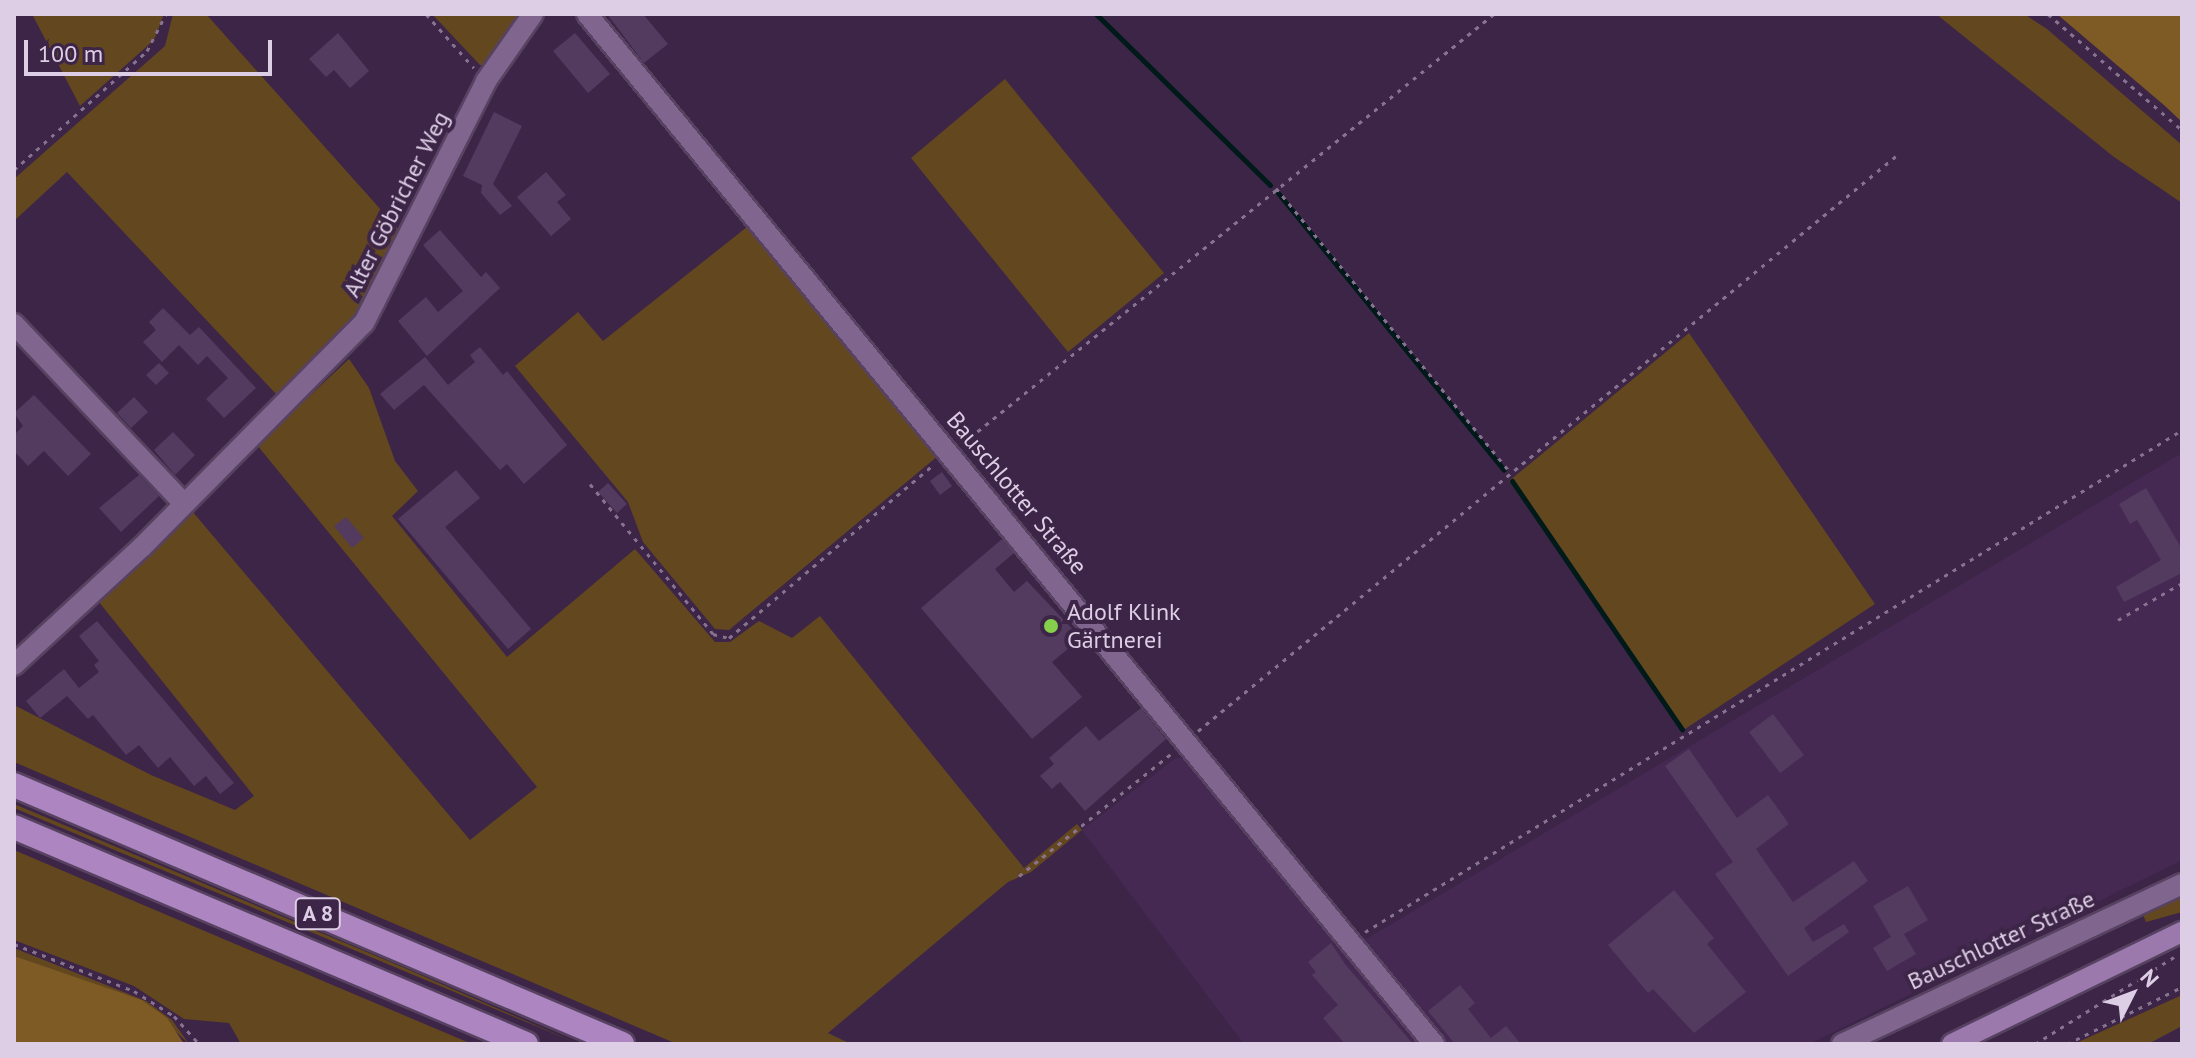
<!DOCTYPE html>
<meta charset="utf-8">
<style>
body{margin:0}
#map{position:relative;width:2196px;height:1058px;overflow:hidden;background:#3d2548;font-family:"PT Sans",sans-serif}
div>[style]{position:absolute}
.built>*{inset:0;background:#452953}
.green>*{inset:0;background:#63471f}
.forest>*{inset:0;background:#7e5a24}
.stream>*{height:5px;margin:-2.5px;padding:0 2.5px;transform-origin:2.5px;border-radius:2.5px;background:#001919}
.building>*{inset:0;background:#533a5f}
.path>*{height:3px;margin-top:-1.5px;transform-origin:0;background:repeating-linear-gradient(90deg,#877390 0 4px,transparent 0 10px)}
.roads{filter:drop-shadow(2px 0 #574261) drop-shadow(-2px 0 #574261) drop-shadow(0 2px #574261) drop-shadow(0 -2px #574261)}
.minor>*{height:20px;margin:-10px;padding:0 10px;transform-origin:10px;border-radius:10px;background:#80668e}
.major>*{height:20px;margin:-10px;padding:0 10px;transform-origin:10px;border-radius:10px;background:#9b79ad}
.highway>*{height:24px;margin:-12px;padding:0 12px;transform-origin:12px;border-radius:12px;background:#ad85c1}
.dots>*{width:22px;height:22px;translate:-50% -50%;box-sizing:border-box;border:4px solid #3d2548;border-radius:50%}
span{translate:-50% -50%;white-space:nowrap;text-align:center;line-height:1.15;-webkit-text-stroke:8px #3d2548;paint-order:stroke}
.shield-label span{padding:2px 6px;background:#3d2548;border:2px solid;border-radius:6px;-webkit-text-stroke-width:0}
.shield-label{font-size:22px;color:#ddcee5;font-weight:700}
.street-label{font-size:24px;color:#ddcee5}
.poi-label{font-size:24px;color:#ddcee5}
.left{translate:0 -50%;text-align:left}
.frame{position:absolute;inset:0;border:16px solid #ddcee5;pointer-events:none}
.north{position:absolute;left:2092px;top:954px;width:80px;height:80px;-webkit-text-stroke:6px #3d2548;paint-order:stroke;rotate:48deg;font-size:22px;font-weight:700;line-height:32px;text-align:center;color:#ddcee5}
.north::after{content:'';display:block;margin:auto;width:28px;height:36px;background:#ddcee5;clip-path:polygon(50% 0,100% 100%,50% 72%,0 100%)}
.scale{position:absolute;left:24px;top:40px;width:248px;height:36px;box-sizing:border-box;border:4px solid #ddcee5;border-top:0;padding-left:10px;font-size:24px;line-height:28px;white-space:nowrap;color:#ddcee5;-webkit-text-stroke:6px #3d2548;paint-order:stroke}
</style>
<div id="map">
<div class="built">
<i style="clip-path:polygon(2182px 453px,2182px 860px,1809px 1044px,1244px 1044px,1082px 830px,1176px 758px,1196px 758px,1348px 950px)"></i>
</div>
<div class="green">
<i style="clip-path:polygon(32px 14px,164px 14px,154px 40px,80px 106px)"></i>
<i style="clip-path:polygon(173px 14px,206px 14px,399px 230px,354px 321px,277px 395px,67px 172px,14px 221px,14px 179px,165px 46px)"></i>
<i style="clip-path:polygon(432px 14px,525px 14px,487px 65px,480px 65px)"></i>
<i style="clip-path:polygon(1936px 14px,2024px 14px,2047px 29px,2182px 145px,2182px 203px,2114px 157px)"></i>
<i style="clip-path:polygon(1005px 79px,1164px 273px,1068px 352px,911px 158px)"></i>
<i style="clip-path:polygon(752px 223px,939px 455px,729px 630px,715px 629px,643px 542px,628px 502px,515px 366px,578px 312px,603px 341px)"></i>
<i style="clip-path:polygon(1689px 333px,1875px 604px,1682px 731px,1509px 481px)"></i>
<i style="clip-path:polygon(349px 359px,369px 388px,395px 461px,418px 491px,392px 516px,507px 657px,635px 549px,715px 642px,730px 642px,759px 621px,792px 638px,820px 616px,1024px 868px,1077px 824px,1082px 830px,1031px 872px,1008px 882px,828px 1033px,851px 1044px,677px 1044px,14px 762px,14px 705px,151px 775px,235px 810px,254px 796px,99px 602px,192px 511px,470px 840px,537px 787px,257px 445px)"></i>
<i style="clip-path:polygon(14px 804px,400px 966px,579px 1044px,14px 808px)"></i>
<i style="clip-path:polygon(14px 850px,115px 893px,472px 1044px,241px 1044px,229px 1023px,184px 1019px,134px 986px,14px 940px)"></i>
<i style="clip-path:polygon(2182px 893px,2182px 912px,2146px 922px,2142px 912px)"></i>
<i style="clip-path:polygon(14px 948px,146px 1001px,172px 1020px,189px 1044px,142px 1000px,49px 971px,14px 956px)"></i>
<i style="clip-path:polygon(2182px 995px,2182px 1026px,2148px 1044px,2074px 1044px)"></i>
</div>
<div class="forest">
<i style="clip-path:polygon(2057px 14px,2182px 14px,2182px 122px,2165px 106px)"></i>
<i style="clip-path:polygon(14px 956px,142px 1000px,167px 1018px,184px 1044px,14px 1044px)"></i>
</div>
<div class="stream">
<i style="left:1096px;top:14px;width:244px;rotate:44.5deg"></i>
<i style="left:1278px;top:193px;width:357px;rotate:50.8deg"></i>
<i style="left:1512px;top:481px;width:301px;rotate:55.6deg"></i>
</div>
<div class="building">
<i style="clip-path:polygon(607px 14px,643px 14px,668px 44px,644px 63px)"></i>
<i style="clip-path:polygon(338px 33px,369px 71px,350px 88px,334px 70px,326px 77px,309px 59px)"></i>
<i style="clip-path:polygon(575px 33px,610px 74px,588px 93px,553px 51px)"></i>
<i style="clip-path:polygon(494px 112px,522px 126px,493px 184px,512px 206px,500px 215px,481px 193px,482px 185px,463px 176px)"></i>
<i style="clip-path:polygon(546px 172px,566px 195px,557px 202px,571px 219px,551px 236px,517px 197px)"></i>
<i style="clip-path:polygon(440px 230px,481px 277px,486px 272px,500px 288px,427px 356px,398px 321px,426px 297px,438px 312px,463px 291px,423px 245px)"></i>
<i style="clip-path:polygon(163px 308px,190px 335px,199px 327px,256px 388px,224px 418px,206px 399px,228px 378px,207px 356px,198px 365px,179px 345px,162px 362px,143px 342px,156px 330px,149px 322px)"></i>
<i style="clip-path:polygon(480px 347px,503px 375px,507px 371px,567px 445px,524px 484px,507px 464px,500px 470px,424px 385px,394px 410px,380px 394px,425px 357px,448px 385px,475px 362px,470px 355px)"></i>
<i style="clip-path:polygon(159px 363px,169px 373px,156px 385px,146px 375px)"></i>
<i style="clip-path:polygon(34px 395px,91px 454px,68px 476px,44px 451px,28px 466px,14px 451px,14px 435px,23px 426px,14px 413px)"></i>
<i style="clip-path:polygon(134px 397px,148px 412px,131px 428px,117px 413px)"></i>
<i style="clip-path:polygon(173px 432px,195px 455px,175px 475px,154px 450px)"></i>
<i style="clip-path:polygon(456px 470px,480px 498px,445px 527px,531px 629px,508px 649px,398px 519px)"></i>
<i style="clip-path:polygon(942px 472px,952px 486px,940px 495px,930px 481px)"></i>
<i style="clip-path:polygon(139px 475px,159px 496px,121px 532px,99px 508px)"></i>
<i style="clip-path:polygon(608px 483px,627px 504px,617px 513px,598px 492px)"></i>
<i style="clip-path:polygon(2146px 488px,2182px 549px,2182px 573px,2124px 602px,2116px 587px,2161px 560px,2137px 520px,2130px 524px,2119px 504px)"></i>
<i style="clip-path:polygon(346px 517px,364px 538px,352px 548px,334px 526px)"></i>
<i style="clip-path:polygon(1002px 539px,1014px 553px,995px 569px,1014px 592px,1027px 581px,1081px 638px,1052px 662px,1082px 697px,1032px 739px,921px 608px)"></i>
<i style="clip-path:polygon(97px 621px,234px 783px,220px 794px,206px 776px,194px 786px,170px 757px,158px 768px,139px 745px,126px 755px,93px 715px,88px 719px,67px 696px,40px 718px,26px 701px,64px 669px,79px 688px,99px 672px,94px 665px,99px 661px,79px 636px)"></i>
<i style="clip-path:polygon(1141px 708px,1166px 739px,1085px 811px,1060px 782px,1052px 789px,1040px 776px,1054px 764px,1049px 758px,1086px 726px,1099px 741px)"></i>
<i style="clip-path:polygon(1773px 714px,1804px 755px,1780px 773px,1749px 732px)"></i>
<i style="clip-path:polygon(1689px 749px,1737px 818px,1768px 795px,1789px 824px,1756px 849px,1793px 902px,1854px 861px,1868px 881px,1804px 928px,1813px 942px,1844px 924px,1849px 932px,1788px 976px,1715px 874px,1733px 862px,1665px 766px)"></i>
<i style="clip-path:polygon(1908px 886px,1928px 920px,1904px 934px,1916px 954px,1887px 971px,1873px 948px,1891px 937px,1873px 906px)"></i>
<i style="clip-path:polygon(1674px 890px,1714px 938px,1707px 944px,1746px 992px,1694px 1033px,1653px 989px,1648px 993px,1608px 945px)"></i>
<i style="clip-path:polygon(1331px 943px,1345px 964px,1413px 1044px,1345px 1044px,1323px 1018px,1338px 1005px,1312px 975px,1316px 972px,1308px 962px)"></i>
<i style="clip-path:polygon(1460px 985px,1475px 1003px,1468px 1009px,1491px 1038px,1506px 1026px,1521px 1044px,1455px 1044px,1428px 1011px)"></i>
</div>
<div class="path">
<i style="left:426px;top:14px;width:72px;rotate:48.4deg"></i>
<i style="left:2048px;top:14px;width:177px;rotate:40.9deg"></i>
<i style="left:14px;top:170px;width:178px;rotate:-41.8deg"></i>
<i style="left:147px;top:51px;width:42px;rotate:-62.8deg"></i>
<i style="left:1276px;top:188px;width:368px;rotate:50.5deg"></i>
<i style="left:962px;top:444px;width:684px;rotate:-38.95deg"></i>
<i style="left:590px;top:484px;width:194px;rotate:50.6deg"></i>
<i style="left:713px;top:634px;width:16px;rotate:14deg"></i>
<i style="left:729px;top:638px;width:267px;rotate:-40.3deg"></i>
<i style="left:2118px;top:620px;width:74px;rotate:-30deg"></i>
<i style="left:1198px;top:731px;width:904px;rotate:-39.48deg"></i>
<i style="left:1019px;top:876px;width:195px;rotate:-38.8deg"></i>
<i style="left:1365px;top:932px;width:959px;rotate:-31.57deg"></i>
<i style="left:14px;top:944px;width:129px;rotate:21.4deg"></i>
<i style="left:134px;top:991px;width:47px;rotate:32deg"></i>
<i style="left:174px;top:1016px;width:38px;rotate:48deg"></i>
<i style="left:2035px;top:1044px;width:164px;rotate:-32deg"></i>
<i style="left:2067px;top:1044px;width:128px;rotate:-26.4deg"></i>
</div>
<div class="roads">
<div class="minor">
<i style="left:587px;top:14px;width:1334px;rotate:50.57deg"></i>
<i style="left:14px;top:324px;width:246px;rotate:46.6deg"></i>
<i style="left:14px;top:665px;width:174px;rotate:-42.7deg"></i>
<i style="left:142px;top:547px;width:315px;rotate:-45.3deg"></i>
<i style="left:364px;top:323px;width:271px;rotate:-63.2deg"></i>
<i style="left:486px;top:81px;width:82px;rotate:-55deg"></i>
<i style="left:1842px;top:1044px;width:376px;rotate:-25.2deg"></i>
</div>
<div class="major">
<i style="left:1952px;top:1044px;width:256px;rotate:-26deg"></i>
</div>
<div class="highway">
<i style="left:14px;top:785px;width:661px;rotate:23.07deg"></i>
<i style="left:14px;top:827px;width:556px;rotate:22.97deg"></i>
</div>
</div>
<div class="dots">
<i style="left:1051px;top:626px;background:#85cf4c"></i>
</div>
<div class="shield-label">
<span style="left:318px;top:914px">A 8</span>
</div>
<div class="street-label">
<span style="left:396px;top:204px;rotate:-63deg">Alter Göbricher Weg</span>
<span style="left:1017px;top:493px;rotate:50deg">Bauschlotter Straße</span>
<span style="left:2001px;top:940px;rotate:-25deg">Bauschlotter Straße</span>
</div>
<div class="poi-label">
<span class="left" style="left:1067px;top:626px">Adolf Klink<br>Gärtnerei</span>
</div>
<div class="frame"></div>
<div class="north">N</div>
<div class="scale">100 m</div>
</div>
